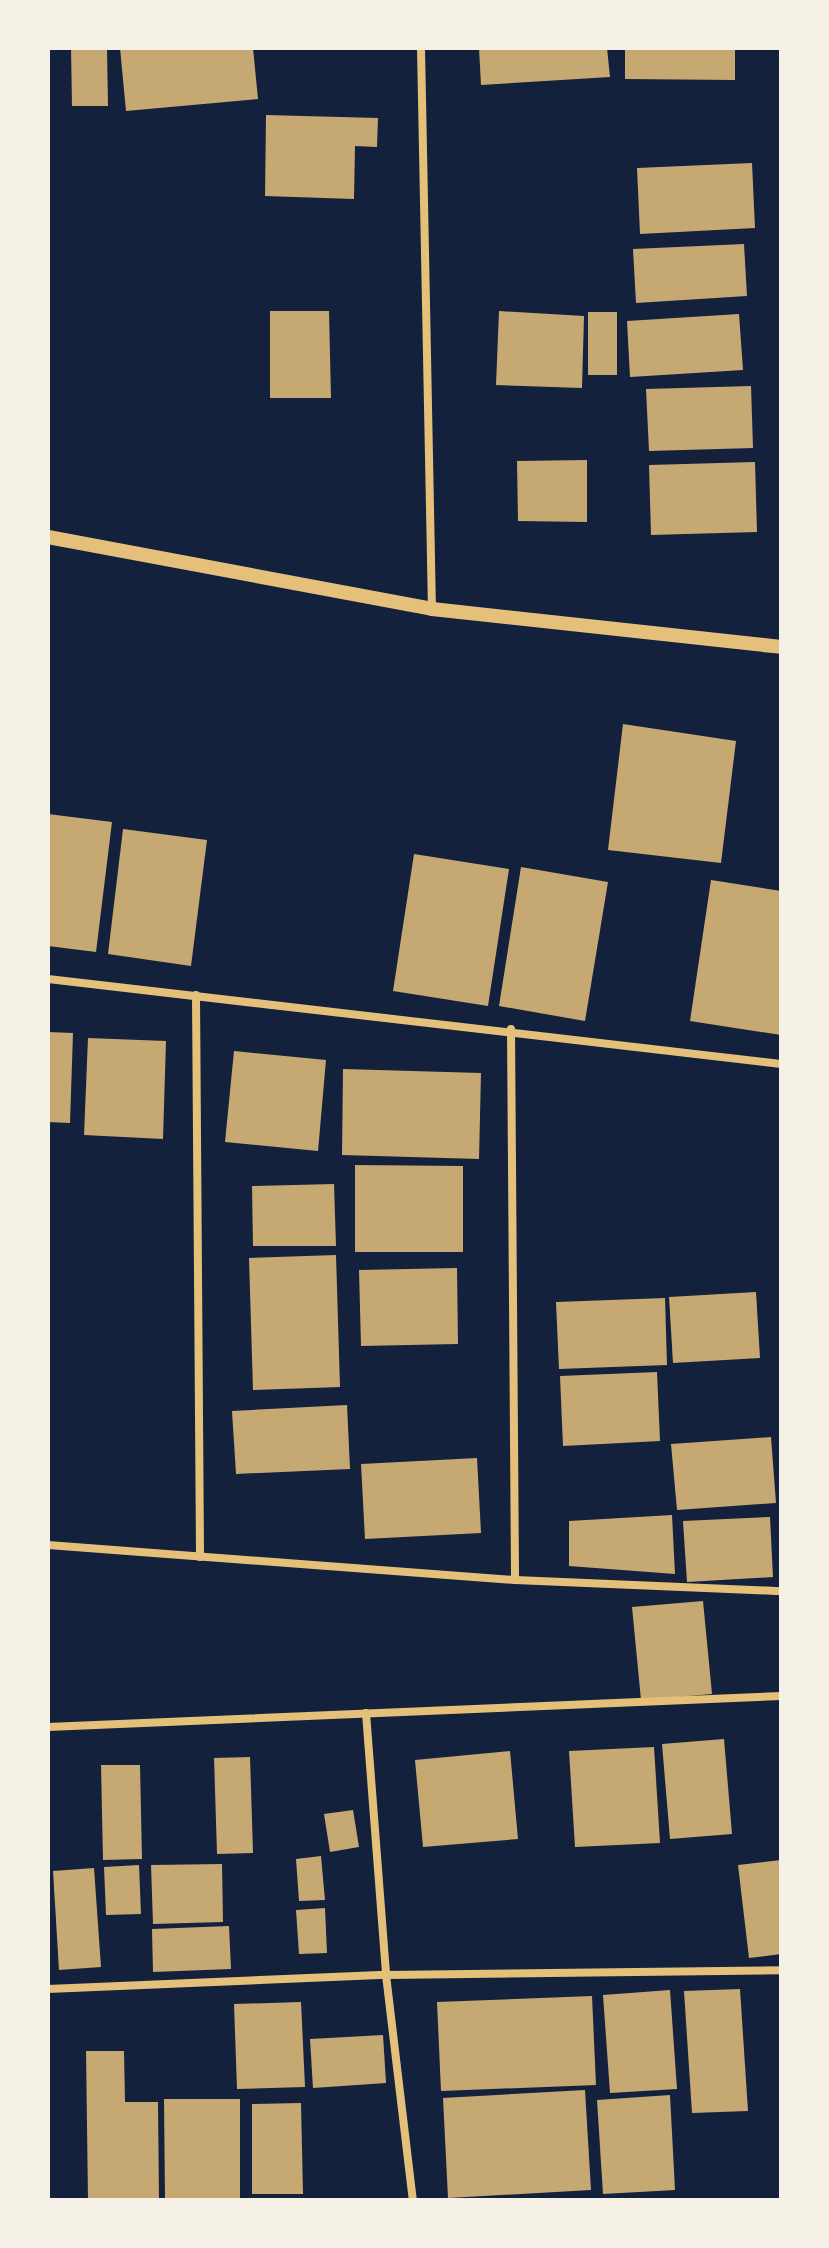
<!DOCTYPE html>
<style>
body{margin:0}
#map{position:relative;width:829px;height:2248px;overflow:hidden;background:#14213d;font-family:"Nunito Sans",sans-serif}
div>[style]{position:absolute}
.building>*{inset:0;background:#c6a872}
.minor>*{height:8px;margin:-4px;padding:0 4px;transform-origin:4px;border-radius:4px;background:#e5c07b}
.tertiary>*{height:14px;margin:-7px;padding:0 7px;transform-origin:7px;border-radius:7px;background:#e5c07b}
span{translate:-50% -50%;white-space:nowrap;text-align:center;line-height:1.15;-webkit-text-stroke:7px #f6f1e7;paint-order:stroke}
.frame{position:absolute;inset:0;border:50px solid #f6f1e7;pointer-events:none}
</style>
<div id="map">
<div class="building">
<i style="clip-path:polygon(71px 48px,107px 48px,108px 106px,72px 106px)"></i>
<i style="clip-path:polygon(120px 48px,253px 48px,258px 99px,126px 111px)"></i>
<i style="clip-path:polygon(479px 48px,607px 48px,610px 77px,481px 85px)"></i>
<i style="clip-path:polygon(625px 48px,735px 48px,735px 80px,625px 79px)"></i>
<i style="clip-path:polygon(266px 115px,378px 118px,377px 147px,355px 146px,354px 199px,265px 196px)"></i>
<i style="clip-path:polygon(752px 163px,755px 228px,640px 234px,637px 168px)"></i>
<i style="clip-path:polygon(744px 244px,747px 296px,636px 303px,633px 249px)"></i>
<i style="clip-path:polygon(270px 311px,329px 311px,331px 398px,270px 398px)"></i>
<i style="clip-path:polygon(499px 311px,584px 316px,582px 388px,496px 385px)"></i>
<i style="clip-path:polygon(588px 312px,617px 312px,617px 375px,588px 375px)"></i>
<i style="clip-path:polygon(739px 314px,743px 370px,630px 377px,627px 321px)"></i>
<i style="clip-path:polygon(751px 386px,753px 448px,649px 451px,646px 389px)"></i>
<i style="clip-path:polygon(587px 460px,587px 522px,518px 521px,517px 461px)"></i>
<i style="clip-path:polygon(755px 462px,757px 532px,651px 535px,649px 465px)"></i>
<i style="clip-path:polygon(623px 724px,736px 741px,721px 863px,608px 850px)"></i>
<i style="clip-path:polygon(48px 814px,112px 822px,96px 952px,48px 946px)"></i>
<i style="clip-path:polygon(123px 829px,207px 840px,191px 966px,108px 954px)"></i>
<i style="clip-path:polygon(414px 854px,509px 869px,488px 1006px,393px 991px)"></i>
<i style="clip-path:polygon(521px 867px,608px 882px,585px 1021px,499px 1006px)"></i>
<i style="clip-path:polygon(711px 880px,781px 891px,781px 1035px,690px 1021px)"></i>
<i style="clip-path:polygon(48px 1032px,73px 1033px,70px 1123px,48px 1122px)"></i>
<i style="clip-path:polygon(88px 1038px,166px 1041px,163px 1139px,84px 1135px)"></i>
<i style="clip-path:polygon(234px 1051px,326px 1060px,318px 1151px,225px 1142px)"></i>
<i style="clip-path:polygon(343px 1069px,481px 1073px,479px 1159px,342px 1155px)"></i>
<i style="clip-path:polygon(355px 1165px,463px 1166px,463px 1252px,355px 1252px)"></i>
<i style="clip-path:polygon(334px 1184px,336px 1246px,253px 1246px,252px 1186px)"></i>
<i style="clip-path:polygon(336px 1255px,340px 1387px,253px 1390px,249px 1258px)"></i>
<i style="clip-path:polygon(457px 1268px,458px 1344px,361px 1346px,359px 1270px)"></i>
<i style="clip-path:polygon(756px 1292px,760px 1358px,673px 1363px,669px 1297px)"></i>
<i style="clip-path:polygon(665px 1298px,667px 1365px,559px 1369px,556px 1302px)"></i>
<i style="clip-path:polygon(657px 1372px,660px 1441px,563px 1446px,560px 1376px)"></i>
<i style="clip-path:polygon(347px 1405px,350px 1469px,236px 1474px,232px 1411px)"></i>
<i style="clip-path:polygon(771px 1437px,776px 1503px,677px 1510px,671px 1444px)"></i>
<i style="clip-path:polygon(477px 1458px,481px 1533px,365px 1539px,361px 1464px)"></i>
<i style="clip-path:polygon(672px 1515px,675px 1574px,569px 1566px,569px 1521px)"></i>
<i style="clip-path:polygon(770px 1517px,773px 1577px,687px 1582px,683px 1521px)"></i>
<i style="clip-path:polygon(703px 1601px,712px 1694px,641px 1700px,632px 1607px)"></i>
<i style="clip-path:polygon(724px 1739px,732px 1834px,670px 1839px,662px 1744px)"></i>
<i style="clip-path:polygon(654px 1747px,660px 1843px,575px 1847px,569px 1751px)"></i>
<i style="clip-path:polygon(510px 1751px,518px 1839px,423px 1847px,415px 1760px)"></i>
<i style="clip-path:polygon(250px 1757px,253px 1853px,217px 1854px,214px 1758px)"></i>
<i style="clip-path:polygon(101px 1765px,140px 1765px,142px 1859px,103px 1860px)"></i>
<i style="clip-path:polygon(353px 1810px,359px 1847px,330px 1852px,324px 1814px)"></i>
<i style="clip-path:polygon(321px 1856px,325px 1900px,299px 1901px,296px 1859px)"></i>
<i style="clip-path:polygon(781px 1860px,781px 1954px,749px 1958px,738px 1865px)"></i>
<i style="clip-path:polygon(222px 1864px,223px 1922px,153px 1924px,151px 1865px)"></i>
<i style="clip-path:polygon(139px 1865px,141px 1914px,106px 1915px,104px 1867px)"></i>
<i style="clip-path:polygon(94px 1868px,101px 1967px,59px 1970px,53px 1871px)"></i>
<i style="clip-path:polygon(325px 1908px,327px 1953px,299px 1954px,296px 1910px)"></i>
<i style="clip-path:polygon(229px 1926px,231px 1969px,153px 1972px,152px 1929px)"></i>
<i style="clip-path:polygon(740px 1989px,748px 2111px,692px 2113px,684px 1991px)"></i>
<i style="clip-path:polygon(670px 1990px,677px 2089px,610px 2093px,603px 1995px)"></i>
<i style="clip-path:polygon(592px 1996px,596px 2085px,441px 2091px,437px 2002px)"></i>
<i style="clip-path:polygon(301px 2002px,305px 2087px,237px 2089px,234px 2004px)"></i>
<i style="clip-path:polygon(383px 2035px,386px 2083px,313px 2088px,310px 2039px)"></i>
<i style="clip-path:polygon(86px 2051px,124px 2051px,125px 2102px,158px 2102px,159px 2200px,88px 2200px)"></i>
<i style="clip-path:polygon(585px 2090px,591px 2190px,448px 2198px,443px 2098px)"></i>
<i style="clip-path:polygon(670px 2095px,675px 2190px,603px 2194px,597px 2100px)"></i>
<i style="clip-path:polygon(164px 2099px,240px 2099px,240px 2200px,165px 2200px)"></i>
<i style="clip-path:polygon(301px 2103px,303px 2194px,252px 2194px,252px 2104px)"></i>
</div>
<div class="minor">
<i style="left:421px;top:48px;width:561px;rotate:88.88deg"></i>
<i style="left:48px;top:979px;width:738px;rotate:6.61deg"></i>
<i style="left:196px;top:995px;width:562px;rotate:89.59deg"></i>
<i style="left:511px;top:1029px;width:551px;rotate:89.58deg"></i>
<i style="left:48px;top:1545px;width:468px;rotate:4.3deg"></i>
<i style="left:515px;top:1580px;width:266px;rotate:2.4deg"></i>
<i style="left:366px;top:1713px;width:263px;rotate:85.6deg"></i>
<i style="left:386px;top:1975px;width:227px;rotate:83.2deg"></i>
<i style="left:48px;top:1727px;width:734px;rotate:-2.42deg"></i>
<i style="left:48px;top:1989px;width:338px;rotate:-2.4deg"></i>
<i style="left:386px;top:1975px;width:395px;rotate:-0.7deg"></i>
</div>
<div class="tertiary">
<i style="left:48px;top:537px;width:391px;rotate:10.6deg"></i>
<i style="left:432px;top:609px;width:351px;rotate:6.2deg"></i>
</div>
<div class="frame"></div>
</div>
